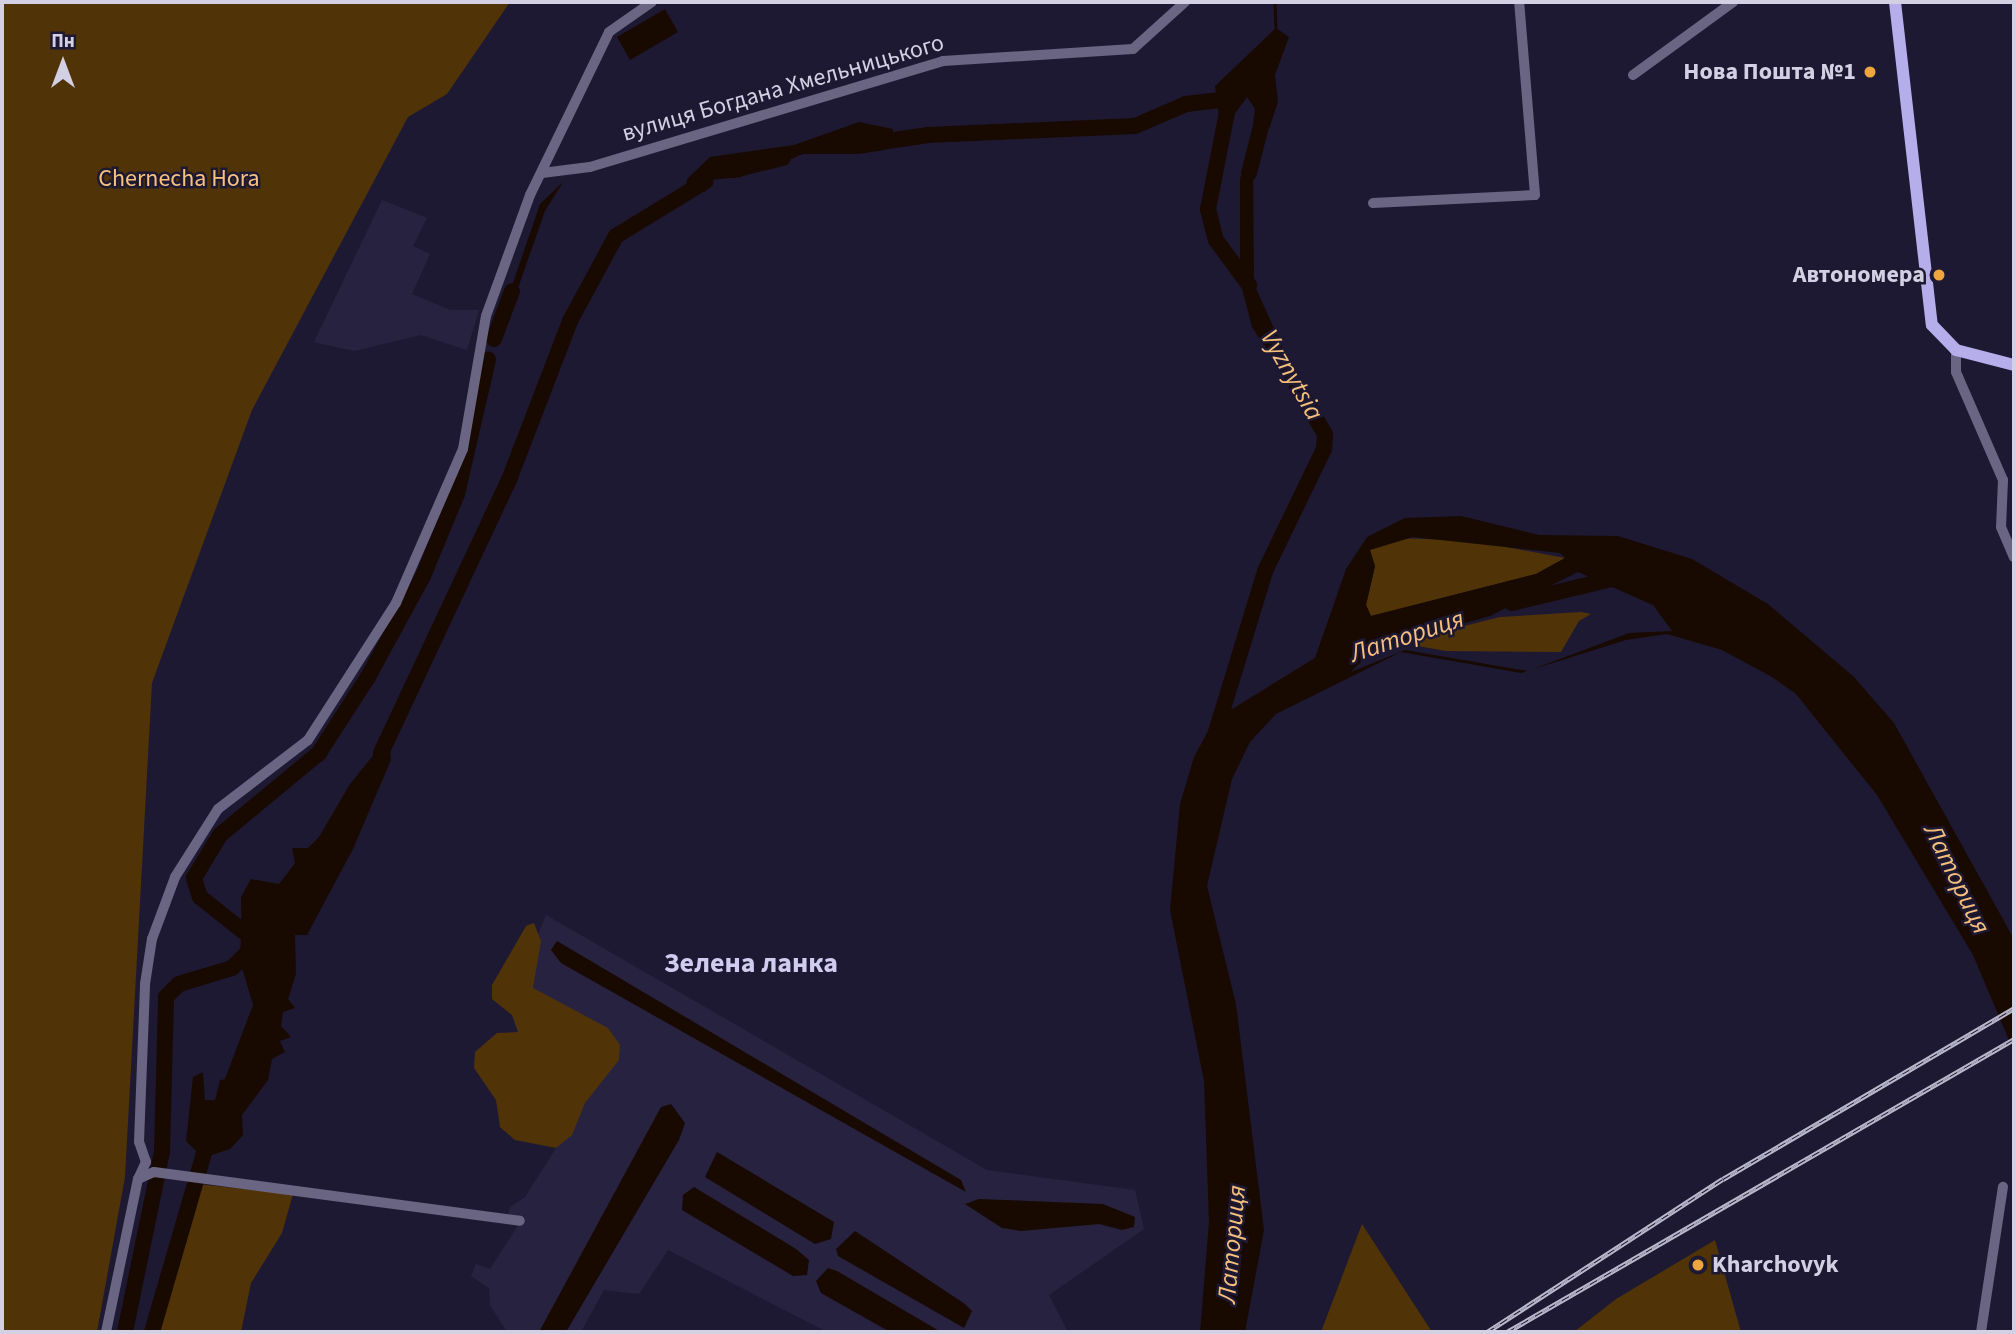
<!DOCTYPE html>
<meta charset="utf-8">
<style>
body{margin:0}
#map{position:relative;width:2016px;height:1334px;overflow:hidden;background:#1e1933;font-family:"Source Sans 3",sans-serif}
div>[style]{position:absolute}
.built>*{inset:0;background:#272240}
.green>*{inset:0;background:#503307}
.water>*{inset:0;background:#180a00}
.stream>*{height:2.5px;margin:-1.25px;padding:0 1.25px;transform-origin:1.25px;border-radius:1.25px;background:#180a00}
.river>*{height:16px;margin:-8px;padding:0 8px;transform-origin:8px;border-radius:8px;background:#180a00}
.minor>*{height:10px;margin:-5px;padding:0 5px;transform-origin:5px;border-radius:5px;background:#696583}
.major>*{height:12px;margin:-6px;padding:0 6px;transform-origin:6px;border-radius:6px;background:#b6aeeb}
.rail>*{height:5px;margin-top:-2.5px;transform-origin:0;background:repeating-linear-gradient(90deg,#1e1933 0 8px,#bab8cb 0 16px);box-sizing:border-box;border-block:2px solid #bab8cb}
.dots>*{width:19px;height:19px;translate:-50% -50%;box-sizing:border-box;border:4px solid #1e1933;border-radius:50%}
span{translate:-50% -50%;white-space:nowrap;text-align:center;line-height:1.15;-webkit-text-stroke:5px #1e1933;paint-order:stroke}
.poi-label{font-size:24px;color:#d2d0e2;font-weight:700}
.right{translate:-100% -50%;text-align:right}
.left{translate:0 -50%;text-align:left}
.street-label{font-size:24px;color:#d2d0e2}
.park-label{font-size:24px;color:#f8c17e}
.water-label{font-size:26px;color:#f6bf7b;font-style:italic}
.quarter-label{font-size:28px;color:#d0ccef;font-weight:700}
.frame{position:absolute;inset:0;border:4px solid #d2d0e2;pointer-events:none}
.north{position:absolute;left:28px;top:28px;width:70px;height:70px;-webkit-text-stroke:5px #1e1933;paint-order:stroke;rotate:0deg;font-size:19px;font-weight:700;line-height:28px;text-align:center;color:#d2d0e2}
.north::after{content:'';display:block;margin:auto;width:24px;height:32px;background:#d2d0e2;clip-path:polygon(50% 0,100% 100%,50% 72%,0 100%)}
</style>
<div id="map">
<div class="built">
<i style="clip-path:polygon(382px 200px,427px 218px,413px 246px,430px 254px,412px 294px,450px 310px,479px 310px,467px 350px,421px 335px,354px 351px,314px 342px)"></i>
<i style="clip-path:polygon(546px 915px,987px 1170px,1135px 1190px,1144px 1229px,1049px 1295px,1068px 1332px,827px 1332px,668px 1250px,639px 1294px,604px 1290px,581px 1332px,507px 1332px,490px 1305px,489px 1288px,471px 1276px,476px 1264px,490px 1269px,522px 1219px,508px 1215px,510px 1207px,525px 1197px,618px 1051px,517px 987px)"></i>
</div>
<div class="green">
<i style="clip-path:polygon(2px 2px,510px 2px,447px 94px,408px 117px,252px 410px,152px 683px,125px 1177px,97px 1332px,2px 1332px)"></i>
<i style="clip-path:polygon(1401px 538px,1474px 541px,1565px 558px,1536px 574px,1371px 616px,1366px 605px,1375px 566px,1369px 550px)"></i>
<i style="clip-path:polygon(1581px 612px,1591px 614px,1579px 621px,1561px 652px,1446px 651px,1418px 646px,1416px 638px,1500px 617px)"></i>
<i style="clip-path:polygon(534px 923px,541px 941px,533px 988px,608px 1028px,620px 1045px,619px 1060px,585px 1103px,572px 1135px,556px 1148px,515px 1140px,500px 1127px,496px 1100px,474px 1068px,475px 1052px,497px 1033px,518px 1032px,512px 1015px,492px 999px,492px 985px,526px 926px)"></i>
<i style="clip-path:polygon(197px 1184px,293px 1194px,282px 1233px,251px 1283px,241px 1332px,152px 1332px)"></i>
<i style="clip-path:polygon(1362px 1224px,1432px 1332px,1321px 1332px)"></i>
<i style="clip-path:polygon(1715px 1240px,1741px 1332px,1574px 1332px,1616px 1299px)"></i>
</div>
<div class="water">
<i style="clip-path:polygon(665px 9px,678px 32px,630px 60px,617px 37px)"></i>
<i style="clip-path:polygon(1276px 28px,1289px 37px,1275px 75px,1278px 102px,1269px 129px,1253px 124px,1255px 109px,1247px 97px,1231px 119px,1219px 118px,1215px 86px)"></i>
<i style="clip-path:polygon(859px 122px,893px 129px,893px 140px,884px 150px,859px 154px,803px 154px,768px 169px,754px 163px,753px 172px,741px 177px,710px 180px,705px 192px,686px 189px,687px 179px,710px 157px,794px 145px)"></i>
<i style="clip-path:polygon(1253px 154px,1254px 284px,1282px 346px,1281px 357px,1306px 389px,1306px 411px,1252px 327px,1240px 281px,1240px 178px)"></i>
<i style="clip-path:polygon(563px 182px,545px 211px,511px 308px,504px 309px,540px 204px)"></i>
<i style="clip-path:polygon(evenodd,1461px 516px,1539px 535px,1618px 536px,1692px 559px,1768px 604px,1854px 677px,1894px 723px,2014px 939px,2014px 1052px,1973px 955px,1877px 795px,1796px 694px,1772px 677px,1722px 650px,1667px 634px,1626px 640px,1521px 673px,1401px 652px,1276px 714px,1250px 742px,1232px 779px,1207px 886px,1236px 1004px,1264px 1230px,1245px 1332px,1200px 1332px,1209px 1222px,1204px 1081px,1170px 910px,1180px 804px,1194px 757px,1214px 720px,1315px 658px,1346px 569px,1367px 537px,1405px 518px,1461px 516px,1413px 537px,1560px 553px,1565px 558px,1536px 574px,1371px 616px,1366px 605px,1375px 566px,1370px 550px,1413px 537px,1461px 516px,1578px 572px,1653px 605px,1672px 631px,1629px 633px,1528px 671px,1405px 650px,1351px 672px,1374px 648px,1410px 630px,1430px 633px,1490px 616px,1578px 572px)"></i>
<i style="clip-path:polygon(389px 736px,391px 760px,353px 849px,307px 935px,295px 935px,296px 974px,288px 999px,295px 1008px,283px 1012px,281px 1026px,291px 1037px,280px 1041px,285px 1052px,272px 1059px,268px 1080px,242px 1115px,243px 1135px,230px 1149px,203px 1158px,186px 1141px,193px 1077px,203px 1072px,205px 1100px,215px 1100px,220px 1080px,234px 1078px,257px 1018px,242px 968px,241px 897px,251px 879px,279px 884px,295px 863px,292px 848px,308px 848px,319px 837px,350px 784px)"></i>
<i style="clip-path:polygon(557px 941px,961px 1180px,966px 1192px,561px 963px,551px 950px)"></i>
<i style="clip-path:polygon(671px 1104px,685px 1123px,679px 1140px,566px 1332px,539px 1332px,661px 1107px)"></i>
<i style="clip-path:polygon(717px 1152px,834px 1222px,831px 1239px,815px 1244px,705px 1177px)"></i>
<i style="clip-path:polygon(694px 1187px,796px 1249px,809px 1260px,807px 1275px,793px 1276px,682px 1210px,683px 1195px)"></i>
<i style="clip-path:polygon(979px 1199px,1103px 1204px,1135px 1217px,1134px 1227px,1122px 1230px,1099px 1224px,1021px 1231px,1002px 1228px,965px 1204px)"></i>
<i style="clip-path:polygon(855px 1231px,965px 1304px,972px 1311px,964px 1328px,838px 1256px,836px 1249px)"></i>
<i style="clip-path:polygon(828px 1268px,837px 1271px,941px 1332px,890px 1332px,821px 1293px,816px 1281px)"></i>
</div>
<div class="stream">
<i style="left:1275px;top:2px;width:28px;rotate:88deg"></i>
</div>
<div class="river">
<i style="left:1229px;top:102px;width:109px;rotate:101.1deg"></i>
<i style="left:1208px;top:209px;width:32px;rotate:76deg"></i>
<i style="left:1216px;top:240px;width:56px;rotate:53.7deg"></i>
<i style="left:874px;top:143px;width:55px;rotate:-8.4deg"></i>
<i style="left:928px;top:135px;width:207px;rotate:-2.5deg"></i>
<i style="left:1135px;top:126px;width:56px;rotate:-23.3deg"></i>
<i style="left:1186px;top:104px;width:51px;rotate:-6.7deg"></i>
<i style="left:733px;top:170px;width:51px;rotate:-13.5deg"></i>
<i style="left:1249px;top:173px;width:68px;rotate:-75.6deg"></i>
<i style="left:494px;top:339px;width:51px;rotate:-69.4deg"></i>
<i style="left:1512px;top:603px;width:107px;rotate:-13.5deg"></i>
<i style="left:1385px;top:640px;width:54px;rotate:-16.1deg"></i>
<i style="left:1215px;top:735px;width:171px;rotate:-73deg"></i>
<i style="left:1265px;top:571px;width:136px;rotate:-64.2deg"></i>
<i style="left:1324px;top:449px;width:15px;rotate:-86deg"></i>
<i style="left:1325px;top:434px;width:55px;rotate:-120.8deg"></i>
<i style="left:381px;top:753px;width:302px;rotate:-64.9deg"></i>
<i style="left:509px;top:480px;width:170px;rotate:-69deg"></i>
<i style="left:570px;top:321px;width:97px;rotate:-61.6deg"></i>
<i style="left:616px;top:236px;width:105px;rotate:-31.4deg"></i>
<i style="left:254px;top:940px;width:69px;rotate:-141.5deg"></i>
<i style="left:200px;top:897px;width:20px;rotate:-108deg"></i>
<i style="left:194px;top:878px;width:50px;rotate:-58.8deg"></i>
<i style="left:220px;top:835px;width:129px;rotate:-39.6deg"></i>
<i style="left:319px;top:753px;width:90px;rotate:-57.2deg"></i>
<i style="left:368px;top:677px;width:115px;rotate:-61.4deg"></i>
<i style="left:423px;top:576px;width:89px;rotate:-67.5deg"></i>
<i style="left:457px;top:494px;width:138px;rotate:-77deg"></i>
<i style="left:227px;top:1096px;width:93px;rotate:-69.2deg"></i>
<i style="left:125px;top:1332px;width:184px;rotate:-78.4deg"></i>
<i style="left:162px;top:1152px;width:155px;rotate:-88.5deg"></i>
<i style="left:166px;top:997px;width:18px;rotate:-45deg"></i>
<i style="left:179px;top:984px;width:55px;rotate:-16.8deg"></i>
<i style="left:232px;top:968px;width:23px;rotate:-45deg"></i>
<i style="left:248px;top:952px;width:11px;rotate:-85deg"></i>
<i style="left:152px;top:1332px;width:201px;rotate:-73.8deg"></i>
</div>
<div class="minor">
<i style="left:1633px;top:75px;width:124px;rotate:-36.1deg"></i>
<i style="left:542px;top:173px;width:48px;rotate:-7.1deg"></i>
<i style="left:590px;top:167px;width:369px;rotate:-16.7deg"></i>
<i style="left:943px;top:61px;width:190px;rotate:-3.6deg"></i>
<i style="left:1133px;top:49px;width:70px;rotate:-42.1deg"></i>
<i style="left:1373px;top:203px;width:162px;rotate:-2.8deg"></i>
<i style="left:1535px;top:195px;width:194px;rotate:-94.7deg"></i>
<i style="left:1956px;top:350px;width:22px;rotate:90deg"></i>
<i style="left:1956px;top:372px;width:118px;rotate:66.5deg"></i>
<i style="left:2003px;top:480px;width:47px;rotate:92.4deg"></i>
<i style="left:2001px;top:527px;width:33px;rotate:67deg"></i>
<i style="left:138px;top:1179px;width:19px;rotate:-65deg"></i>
<i style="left:146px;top:1162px;width:21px;rotate:-109deg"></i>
<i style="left:139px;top:1142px;width:158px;rotate:-87.8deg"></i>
<i style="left:145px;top:984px;width:46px;rotate:-81.2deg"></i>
<i style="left:152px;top:939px;width:66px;rotate:-69.6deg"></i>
<i style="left:175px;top:877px;width:80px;rotate:-57.7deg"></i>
<i style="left:218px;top:809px;width:113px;rotate:-37.5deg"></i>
<i style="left:308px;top:740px;width:163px;rotate:-57.3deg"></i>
<i style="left:396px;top:603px;width:168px;rotate:-66.5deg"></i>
<i style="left:463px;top:449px;width:135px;rotate:-80.2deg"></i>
<i style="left:486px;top:316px;width:129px;rotate:-70deg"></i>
<i style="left:530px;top:195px;width:181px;rotate:-64.1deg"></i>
<i style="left:609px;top:32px;width:52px;rotate:-34.9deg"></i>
<i style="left:106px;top:1332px;width:156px;rotate:-78.2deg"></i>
<i style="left:138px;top:1179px;width:17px;rotate:-24deg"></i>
<i style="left:154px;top:1172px;width:369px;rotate:7.6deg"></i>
<i style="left:1981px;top:1332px;width:147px;rotate:-81.4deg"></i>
</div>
<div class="major">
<i style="left:1895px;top:2px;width:325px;rotate:83.5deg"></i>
<i style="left:1932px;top:325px;width:35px;rotate:46deg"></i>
<i style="left:1956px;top:350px;width:60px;rotate:14.5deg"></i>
</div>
<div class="rail">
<i style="left:1487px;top:1332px;width:281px;rotate:-33deg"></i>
<i style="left:1723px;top:1179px;width:338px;rotate:-30.4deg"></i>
<i style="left:1507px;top:1332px;width:586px;rotate:-30.02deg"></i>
</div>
<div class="dots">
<i style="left:1870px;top:72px;background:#f0a63f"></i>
<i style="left:1939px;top:275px;background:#f0a63f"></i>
<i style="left:1698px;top:1265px;background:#f0a63f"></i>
</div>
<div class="poi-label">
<span class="right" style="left:1856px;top:72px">Нова Пошта №1</span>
<span class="right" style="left:1925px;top:275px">Автономера</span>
<span class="left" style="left:1712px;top:1265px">Kharchovyk</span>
</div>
<div class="street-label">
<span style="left:783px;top:88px;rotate:-16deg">вулиця Богдана Хмельницького</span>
</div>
<div class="park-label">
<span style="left:179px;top:179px">Chernecha Hora</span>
</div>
<div class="water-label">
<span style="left:1292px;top:375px;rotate:60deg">Vyznytsia</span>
<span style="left:1407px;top:636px;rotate:-18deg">Латориця</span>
<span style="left:1957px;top:879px;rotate:64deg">Латориця</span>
<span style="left:1232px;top:1244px;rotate:-85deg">Латориця</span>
</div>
<div class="quarter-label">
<span style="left:751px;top:963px">Зелена ланка</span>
</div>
<div class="frame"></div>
<div class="north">Пн</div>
</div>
